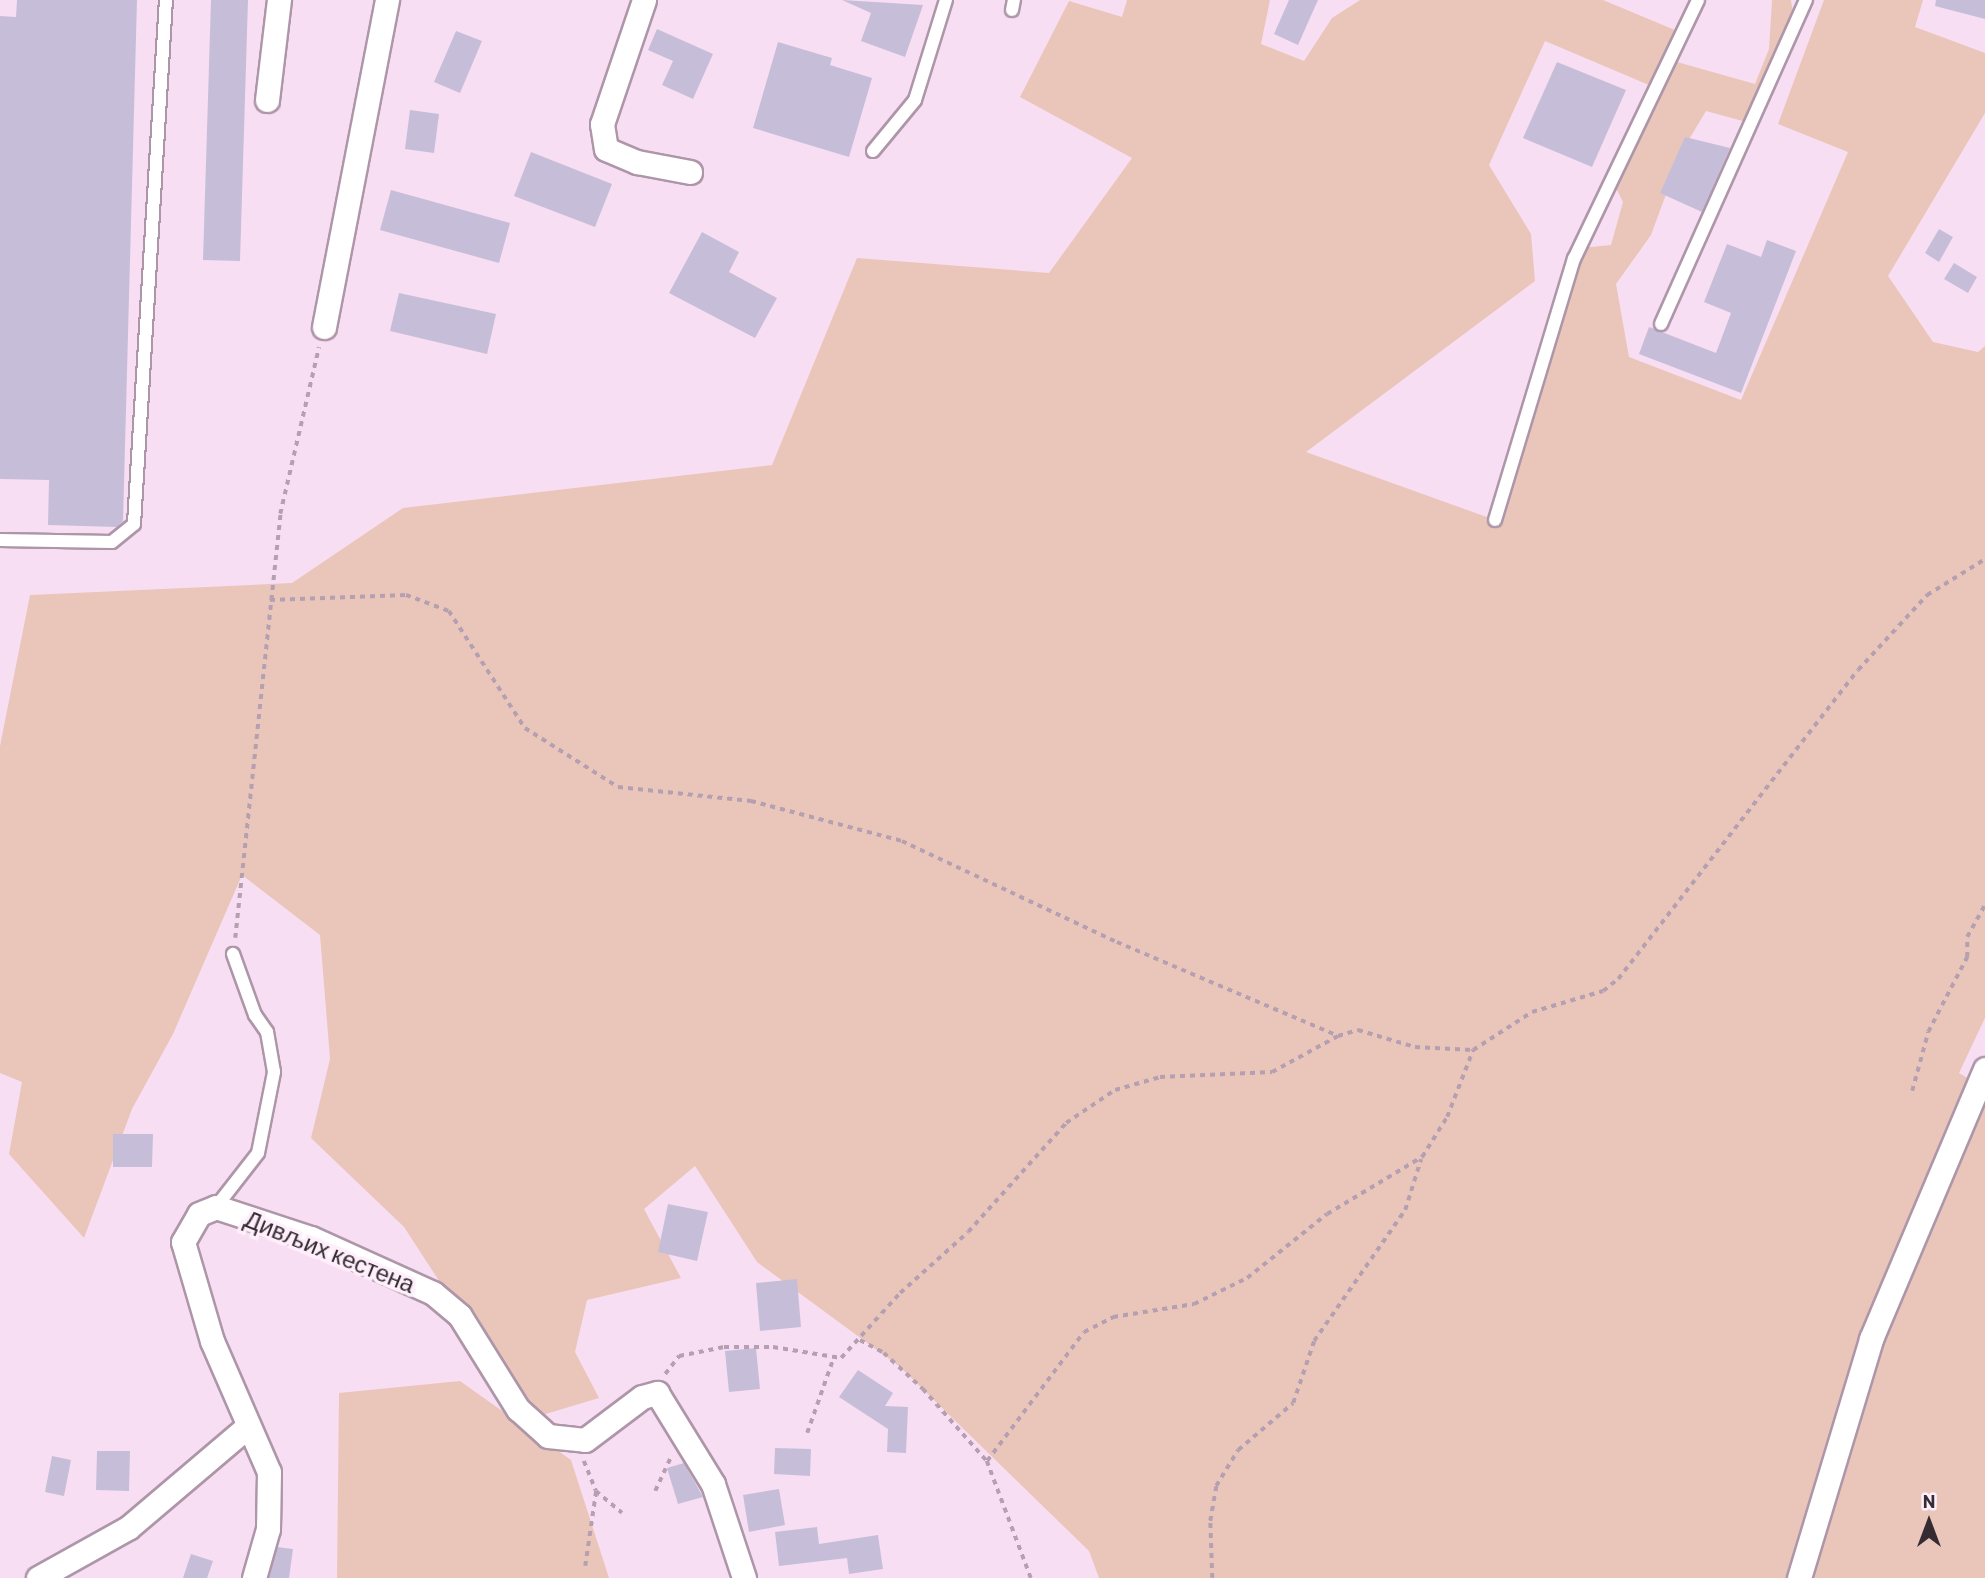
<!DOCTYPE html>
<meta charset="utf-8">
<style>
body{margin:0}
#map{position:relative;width:1985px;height:1578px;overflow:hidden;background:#f8def2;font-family:Barlow,sans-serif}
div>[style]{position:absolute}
.green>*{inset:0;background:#eac6ba}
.building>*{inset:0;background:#c6bed9}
.path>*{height:3.5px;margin-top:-1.75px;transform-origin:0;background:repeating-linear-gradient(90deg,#b4a0b0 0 5px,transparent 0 10px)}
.roads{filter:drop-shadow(2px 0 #ae96a9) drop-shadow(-2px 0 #ae96a9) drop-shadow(0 2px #ae96a9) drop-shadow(0 -2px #ae96a9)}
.lane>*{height:12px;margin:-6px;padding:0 6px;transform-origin:6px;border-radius:6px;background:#fff}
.street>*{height:23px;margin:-11.5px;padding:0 11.5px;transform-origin:11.5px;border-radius:11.5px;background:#fff}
span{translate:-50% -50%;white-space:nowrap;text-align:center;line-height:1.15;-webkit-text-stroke:7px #feeffb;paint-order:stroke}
.street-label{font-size:24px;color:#352c33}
.north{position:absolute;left:1894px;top:1487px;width:70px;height:70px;-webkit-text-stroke:5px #feeffb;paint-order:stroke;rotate:0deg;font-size:19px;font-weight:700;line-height:28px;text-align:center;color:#352c33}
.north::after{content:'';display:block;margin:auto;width:24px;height:32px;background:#352c33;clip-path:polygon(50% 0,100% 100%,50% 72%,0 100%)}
</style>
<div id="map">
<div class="green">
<i style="clip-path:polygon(evenodd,1127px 0,1270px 0,1261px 44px,1304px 61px,1332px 18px,1360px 0,1603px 0,1682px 33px,1670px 60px,1755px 84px,1769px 49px,1772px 0,1791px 0,1795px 27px,1750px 123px,1706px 111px,1682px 151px,1651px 235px,1616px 284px,1629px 357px,1741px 400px,1848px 152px,1778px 124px,1824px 0,1923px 0,1915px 27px,1985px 53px,1985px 113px,1888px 276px,1933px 342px,1978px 352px,1985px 346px,1985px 1018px,1959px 1073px,1985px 1088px,1985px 1578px,1099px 1578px,1089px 1551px,900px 1367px,757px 1262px,695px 1166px,644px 1209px,681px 1278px,587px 1300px,575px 1352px,599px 1398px,529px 1419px,404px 1227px,311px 1138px,330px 1059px,320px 935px,242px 875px,173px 1034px,132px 1109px,84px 1238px,9px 1154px,22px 1082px,0 1073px,0 746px,30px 595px,292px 583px,403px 508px,772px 465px,857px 258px,1049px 273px,1132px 158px,1020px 97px,1069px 1px,1122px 17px,1127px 0,1545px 41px,1656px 88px,1613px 182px,1623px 202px,1611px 245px,1580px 248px,1495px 520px,1306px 452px,1535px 281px,1531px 234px,1489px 165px,1545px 41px)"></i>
<i style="clip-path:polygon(460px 1381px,571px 1460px,609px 1578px,337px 1578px,339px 1393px)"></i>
</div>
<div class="building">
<i style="clip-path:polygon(17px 0,137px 0,123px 521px,117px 527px,48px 525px,49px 480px,0 479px,0 16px,16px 17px)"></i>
<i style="clip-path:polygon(211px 0,248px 0,240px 261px,203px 260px)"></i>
<i style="clip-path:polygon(842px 0,923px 5px,905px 57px,861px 41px,871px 13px)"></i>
<i style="clip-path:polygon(1289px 0,1318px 0,1298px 45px,1274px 34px)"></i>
<i style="clip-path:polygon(1936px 0,1985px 0,1985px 19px,1935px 6px)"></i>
<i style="clip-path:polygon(657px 29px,713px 54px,693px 99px,662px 85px,673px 61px,648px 50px)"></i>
<i style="clip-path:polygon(456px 31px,482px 41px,460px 93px,434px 82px)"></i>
<i style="clip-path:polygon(778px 42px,832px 58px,830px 65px,872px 78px,849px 157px,753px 128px)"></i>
<i style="clip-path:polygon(1557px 62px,1626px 90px,1592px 167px,1523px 138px)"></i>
<i style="clip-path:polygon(410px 110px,439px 114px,434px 153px,405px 149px)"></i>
<i style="clip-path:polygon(1685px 137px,1730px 148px,1702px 212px,1660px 193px)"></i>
<i style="clip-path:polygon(531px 152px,612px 184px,595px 227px,514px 196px)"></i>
<i style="clip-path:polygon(391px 190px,510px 223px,499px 263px,380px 230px)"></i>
<i style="clip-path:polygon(1939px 229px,1953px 237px,1939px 262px,1925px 253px)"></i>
<i style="clip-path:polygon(702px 232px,739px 252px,729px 272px,777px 298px,755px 338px,669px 293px)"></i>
<i style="clip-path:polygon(1767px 240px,1796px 251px,1741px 393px,1639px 354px,1649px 327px,1716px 353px,1731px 313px,1704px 302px,1727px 244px,1761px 257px)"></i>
<i style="clip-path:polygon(1954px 263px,1977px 277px,1968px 293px,1944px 279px)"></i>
<i style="clip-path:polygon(399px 293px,496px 314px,487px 354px,390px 331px)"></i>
<i style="clip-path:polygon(113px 1134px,153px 1134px,152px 1167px,113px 1167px)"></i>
<i style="clip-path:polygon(668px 1204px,708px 1212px,697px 1261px,658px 1252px)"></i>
<i style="clip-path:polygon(797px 1279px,801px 1327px,760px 1331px,756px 1283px)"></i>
<i style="clip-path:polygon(756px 1348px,760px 1389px,729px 1392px,725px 1351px)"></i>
<i style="clip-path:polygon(858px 1370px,893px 1393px,885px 1406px,908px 1407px,906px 1453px,887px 1452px,888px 1429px,839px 1397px)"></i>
<i style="clip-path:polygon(775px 1448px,811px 1449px,810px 1476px,774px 1474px)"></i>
<i style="clip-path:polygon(97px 1451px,130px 1451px,129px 1491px,96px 1490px)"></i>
<i style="clip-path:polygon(52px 1456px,71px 1460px,64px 1496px,45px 1492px)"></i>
<i style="clip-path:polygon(684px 1463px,703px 1497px,678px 1504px,667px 1468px)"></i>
<i style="clip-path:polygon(779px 1489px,785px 1525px,749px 1532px,743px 1495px)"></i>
<i style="clip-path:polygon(817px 1527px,819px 1544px,878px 1535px,883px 1569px,849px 1574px,847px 1558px,779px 1566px,775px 1532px)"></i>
<i style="clip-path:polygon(277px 1547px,293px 1549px,289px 1578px,269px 1578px)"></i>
<i style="clip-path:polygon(191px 1554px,213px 1561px,207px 1578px,183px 1578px)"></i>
</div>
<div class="path">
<i style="left:270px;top:600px;width:136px;rotate:-2.1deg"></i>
<i style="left:406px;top:595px;width:46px;rotate:20.4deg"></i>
<i style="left:449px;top:611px;width:140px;rotate:57deg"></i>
<i style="left:525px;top:728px;width:110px;rotate:32.4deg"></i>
<i style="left:618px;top:787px;width:134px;rotate:6deg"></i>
<i style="left:751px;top:801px;width:156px;rotate:14.8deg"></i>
<i style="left:902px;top:841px;width:238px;rotate:25.2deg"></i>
<i style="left:1117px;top:942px;width:240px;rotate:23deg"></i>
<i style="left:1338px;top:1036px;width:21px;rotate:-17deg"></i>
<i style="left:1358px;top:1030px;width:59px;rotate:16.6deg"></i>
<i style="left:1415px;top:1047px;width:58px;rotate:3deg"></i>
<i style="left:235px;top:938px;width:426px;rotate:-83.9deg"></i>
<i style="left:280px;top:514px;width:171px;rotate:-76.9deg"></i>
<i style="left:1912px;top:1091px;width:61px;rotate:-74.8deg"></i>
<i style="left:1928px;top:1032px;width:85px;rotate:-62.5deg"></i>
<i style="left:1967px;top:957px;width:20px;rotate:-90deg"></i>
<i style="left:1967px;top:937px;width:37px;rotate:-61deg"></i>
<i style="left:860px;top:1340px;width:27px;rotate:28deg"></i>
<i style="left:884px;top:1353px;width:53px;rotate:42.7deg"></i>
<i style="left:923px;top:1389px;width:96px;rotate:48.4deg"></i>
<i style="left:987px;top:1461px;width:125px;rotate:69.4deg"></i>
<i style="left:665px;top:1374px;width:23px;rotate:-52deg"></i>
<i style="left:679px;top:1356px;width:46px;rotate:-11.3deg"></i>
<i style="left:724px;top:1347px;width:49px"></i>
<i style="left:773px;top:1347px;width:69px;rotate:9.2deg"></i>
<i style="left:841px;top:1358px;width:88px;rotate:-47.8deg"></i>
<i style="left:900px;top:1293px;width:91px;rotate:-41.9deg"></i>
<i style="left:968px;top:1232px;width:147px;rotate:-48deg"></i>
<i style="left:1066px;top:1123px;width:59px;rotate:-34deg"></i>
<i style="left:1115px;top:1090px;width:47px;rotate:-16.1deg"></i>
<i style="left:1160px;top:1077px;width:112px;rotate:-2.6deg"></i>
<i style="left:1272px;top:1072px;width:75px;rotate:-28.6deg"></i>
<i style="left:807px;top:1433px;width:78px;rotate:-70.6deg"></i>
<i style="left:584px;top:1461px;width:32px;rotate:68deg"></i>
<i style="left:596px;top:1491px;width:34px;rotate:40deg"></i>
<i style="left:987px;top:1461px;width:161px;rotate:-53.1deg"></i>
<i style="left:1084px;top:1332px;width:33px;rotate:-27deg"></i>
<i style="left:1113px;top:1317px;width:82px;rotate:-9.1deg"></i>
<i style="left:1194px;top:1304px;width:59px;rotate:-26.1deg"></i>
<i style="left:1247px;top:1278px;width:102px;rotate:-38.7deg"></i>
<i style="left:1327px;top:1214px;width:111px;rotate:-31deg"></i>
<i style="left:1422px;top:1157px;width:47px;rotate:-58deg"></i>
<i style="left:1447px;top:1117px;width:72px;rotate:-68.8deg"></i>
<i style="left:1473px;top:1050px;width:70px;rotate:-32.8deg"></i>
<i style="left:1532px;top:1012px;width:74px;rotate:-16.5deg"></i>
<i style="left:1603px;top:991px;width:19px;rotate:-39deg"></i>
<i style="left:1618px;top:979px;width:391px;rotate:-52.2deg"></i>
<i style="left:1858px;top:670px;width:102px;rotate:-47.4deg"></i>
<i style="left:1927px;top:595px;width:68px;rotate:-31.8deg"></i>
<i style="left:655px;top:1491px;width:38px;rotate:-65deg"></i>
<i style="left:585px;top:1566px;width:76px;rotate:-81.7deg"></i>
<i style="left:1212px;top:1578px;width:57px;rotate:-92deg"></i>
<i style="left:1210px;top:1521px;width:36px;rotate:-80deg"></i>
<i style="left:1216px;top:1486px;width:42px;rotate:-58.6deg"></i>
<i style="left:1238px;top:1450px;width:72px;rotate:-40.5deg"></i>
<i style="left:1293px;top:1403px;width:65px;rotate:-71.3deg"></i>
<i style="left:1314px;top:1341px;width:160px;rotate:-55.2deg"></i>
<i style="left:1405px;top:1210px;width:53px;rotate:-72.6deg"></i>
</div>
<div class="roads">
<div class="lane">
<i style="left:1012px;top:10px;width:10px;rotate:-79deg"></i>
<i style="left:873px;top:151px;width:66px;rotate:-50.5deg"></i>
<i style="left:915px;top:100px;width:105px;rotate:-72.8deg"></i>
<i style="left:1661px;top:324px;width:355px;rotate:-65.9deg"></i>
<i style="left:1495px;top:520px;width:273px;rotate:-73.2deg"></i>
<i style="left:1574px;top:259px;width:287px;rotate:-64.4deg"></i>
<i style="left:0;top:540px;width:112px;rotate:1deg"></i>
<i style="left:112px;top:542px;width:28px;rotate:-39deg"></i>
<i style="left:134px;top:524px;width:525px;rotate:-86.51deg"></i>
<i style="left:216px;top:1207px;width:68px;rotate:-52.1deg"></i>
<i style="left:258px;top:1153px;width:83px;rotate:-78.8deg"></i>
<i style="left:274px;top:1072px;width:41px;rotate:-99.9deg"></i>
<i style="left:267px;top:1032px;width:21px;rotate:-125deg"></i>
<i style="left:255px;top:1015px;width:65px;rotate:-109.8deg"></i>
</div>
<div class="street">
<i style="left:644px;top:0;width:131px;rotate:108.7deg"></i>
<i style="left:602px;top:124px;width:25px;rotate:81deg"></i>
<i style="left:606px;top:149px;width:34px;rotate:23deg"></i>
<i style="left:637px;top:162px;width:54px;rotate:10.7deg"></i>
<i style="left:267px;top:100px;width:101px;rotate:-83.2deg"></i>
<i style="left:324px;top:327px;width:333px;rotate:-79.1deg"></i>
<i style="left:38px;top:1578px;width:103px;rotate:-29.1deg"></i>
<i style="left:128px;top:1528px;width:156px;rotate:-40.3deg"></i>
<i style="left:254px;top:1578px;width:51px;rotate:-74.1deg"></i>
<i style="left:268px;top:1529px;width:57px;rotate:-89deg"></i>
<i style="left:269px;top:1472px;width:143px;rotate:-113.5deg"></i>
<i style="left:212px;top:1341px;width:103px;rotate:-106.3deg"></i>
<i style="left:183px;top:1242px;width:32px;rotate:-60deg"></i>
<i style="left:199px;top:1214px;width:18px;rotate:-22deg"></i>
<i style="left:216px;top:1207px;width:100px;rotate:18.1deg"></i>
<i style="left:311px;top:1238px;width:134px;rotate:24.3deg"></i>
<i style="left:433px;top:1293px;width:35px;rotate:40deg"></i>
<i style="left:460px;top:1316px;width:110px;rotate:58.1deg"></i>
<i style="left:518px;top:1409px;width:40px;rotate:42deg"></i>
<i style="left:548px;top:1436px;width:37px;rotate:6deg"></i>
<i style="left:585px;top:1440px;width:71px;rotate:-37deg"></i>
<i style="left:642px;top:1397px;width:16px;rotate:-15deg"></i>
<i style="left:657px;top:1393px;width:107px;rotate:58.4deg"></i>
<i style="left:713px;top:1484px;width:99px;rotate:71.7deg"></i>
<i style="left:1799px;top:1578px;width:250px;rotate:-73.2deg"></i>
<i style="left:1871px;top:1339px;width:293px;rotate:-67.1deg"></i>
</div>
</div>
<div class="street-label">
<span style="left:330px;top:1251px;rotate:22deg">Дивљих кестена</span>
</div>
<div class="north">N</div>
</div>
